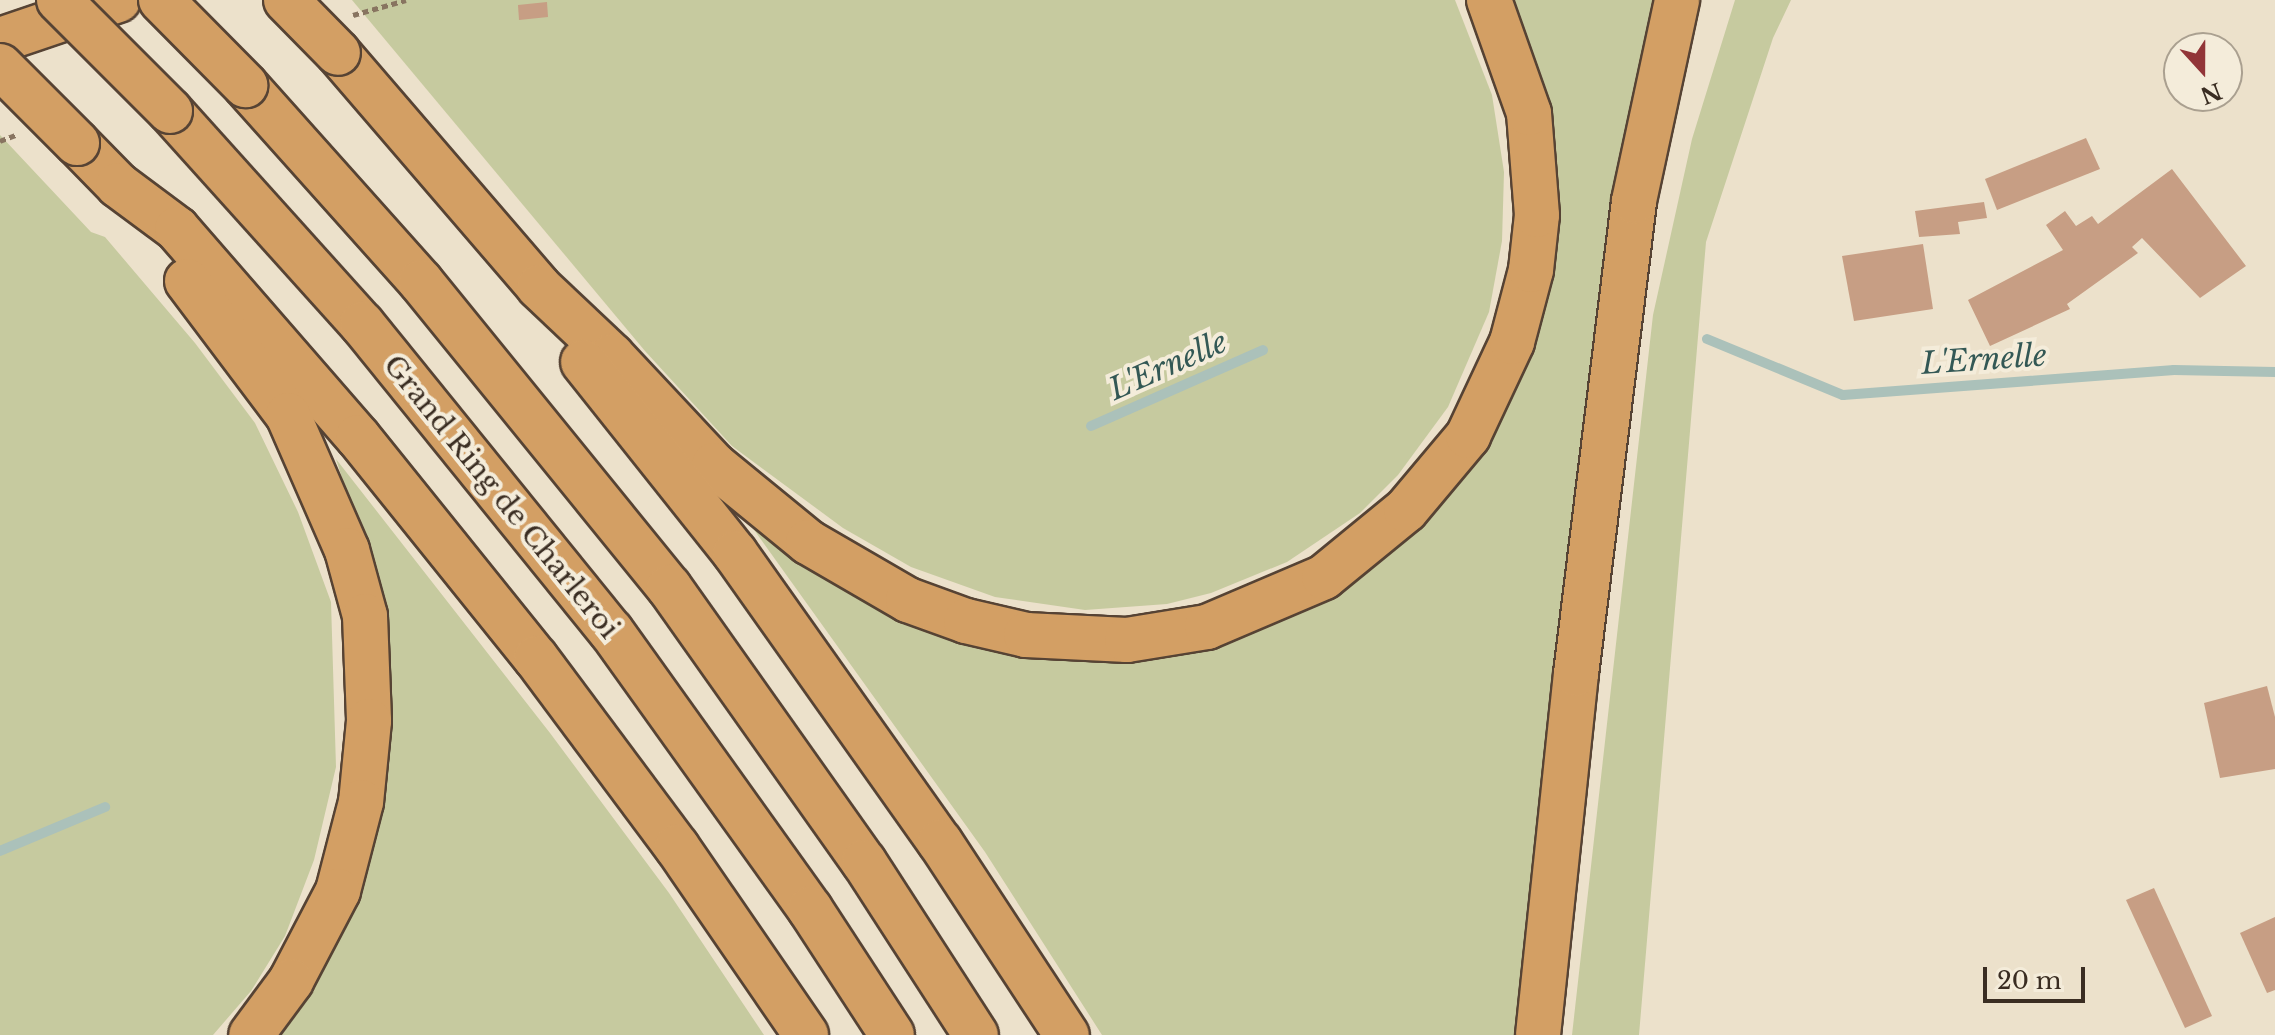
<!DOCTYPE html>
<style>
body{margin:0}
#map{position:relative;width:2275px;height:1035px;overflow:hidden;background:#ece1cb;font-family:"Libre Baskerville",serif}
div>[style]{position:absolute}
.green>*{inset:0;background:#c6ca9f}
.stream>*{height:10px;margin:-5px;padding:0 5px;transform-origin:5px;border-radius:5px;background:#abc1ba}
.building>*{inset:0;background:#c79e84}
.path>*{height:5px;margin-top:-2.5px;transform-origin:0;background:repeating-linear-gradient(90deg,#887460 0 6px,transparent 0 10px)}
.roads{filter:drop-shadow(2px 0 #564334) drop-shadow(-2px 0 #564334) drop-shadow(0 2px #564334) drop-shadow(0 -2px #564334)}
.highway>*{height:44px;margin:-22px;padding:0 22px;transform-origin:22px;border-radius:22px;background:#d39f64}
.bridges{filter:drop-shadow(2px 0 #564334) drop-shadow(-2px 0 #564334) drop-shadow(0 2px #564334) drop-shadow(0 -2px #564334)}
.highway-bridge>*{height:44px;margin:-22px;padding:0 22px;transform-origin:22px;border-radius:22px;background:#d39f64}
span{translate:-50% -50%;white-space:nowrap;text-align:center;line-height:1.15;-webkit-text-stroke:8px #f4ecda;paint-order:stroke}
.street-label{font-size:28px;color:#3a2d22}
.water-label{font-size:30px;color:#335855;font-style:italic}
.north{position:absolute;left:2163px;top:32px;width:80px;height:80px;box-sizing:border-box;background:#f4ecda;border:2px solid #aaa090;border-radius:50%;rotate:159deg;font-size:22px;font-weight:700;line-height:32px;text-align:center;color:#3a2d22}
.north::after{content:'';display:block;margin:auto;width:28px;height:36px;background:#923538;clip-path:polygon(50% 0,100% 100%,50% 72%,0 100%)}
.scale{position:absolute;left:1983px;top:967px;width:102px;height:36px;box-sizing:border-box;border:4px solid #3a2d22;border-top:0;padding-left:10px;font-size:24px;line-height:28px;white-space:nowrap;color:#3a2d22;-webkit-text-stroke:6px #f4ecda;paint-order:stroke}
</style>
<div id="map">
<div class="green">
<i style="clip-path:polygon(352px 0,1455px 0,1492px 95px,1504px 172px,1502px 241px,1489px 312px,1448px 407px,1398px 475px,1360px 513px,1287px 562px,1211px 593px,1167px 604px,1085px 610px,995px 597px,911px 567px,843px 528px,732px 446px,645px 351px)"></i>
<i style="clip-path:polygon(1512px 0,1656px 0,1628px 116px,1596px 312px,1523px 1035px,1102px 1035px,985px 852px,747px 520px,847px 590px,923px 627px,1185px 650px,1475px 457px,1546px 106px)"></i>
<i style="clip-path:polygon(1735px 0,1791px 0,1773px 38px,1706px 242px,1639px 1035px,1572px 1035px,1653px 315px,1692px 139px)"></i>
<i style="clip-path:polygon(0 135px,91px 232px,105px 237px,195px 343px,255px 423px,298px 512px,331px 602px,336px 767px,314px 860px,285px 936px,251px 991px,213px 1035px,0 1035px)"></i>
<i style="clip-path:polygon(336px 459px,550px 733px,669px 893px,764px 1035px,278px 1035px,319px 976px,355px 893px,362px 540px)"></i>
</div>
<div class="stream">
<i style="left:1707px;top:339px;width:147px;rotate:22.4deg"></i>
<i style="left:1843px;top:395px;width:332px;rotate:-4.3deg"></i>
<i style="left:2174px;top:370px;width:101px;rotate:1.1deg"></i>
<i style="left:1091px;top:426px;width:188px;rotate:-23.8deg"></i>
<i style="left:0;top:851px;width:114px;rotate:-22.7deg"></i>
</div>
<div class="building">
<i style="clip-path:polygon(547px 2px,548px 17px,519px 20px,518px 5px)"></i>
<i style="clip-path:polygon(2086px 138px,2100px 169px,1997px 210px,1985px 179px)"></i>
<i style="clip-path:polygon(2172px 169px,2246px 266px,2200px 298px,2142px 238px,2132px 247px,2138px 253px,2067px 304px,2070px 309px,1990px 346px,1968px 300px,2063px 250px,2046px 225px,2065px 211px,2076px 226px,2092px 216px,2098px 224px)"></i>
<i style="clip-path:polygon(1984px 202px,1987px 218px,1958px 222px,1960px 234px,1919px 237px,1915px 211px)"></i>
<i style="clip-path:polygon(1923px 244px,1933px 309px,1854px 321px,1842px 256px)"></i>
<i style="clip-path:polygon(2267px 686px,2275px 717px,2275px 769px,2220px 778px,2204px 703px)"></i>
<i style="clip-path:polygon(2154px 888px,2212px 1016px,2185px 1028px,2126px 900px)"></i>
<i style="clip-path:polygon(2275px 917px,2275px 990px,2267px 993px,2240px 933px)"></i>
</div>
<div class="path">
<i style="left:353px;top:15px;width:55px;rotate:-15.8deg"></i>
<i style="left:0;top:141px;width:17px;rotate:-21deg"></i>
</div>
<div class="roads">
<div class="highway">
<i style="left:0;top:40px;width:125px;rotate:-18.7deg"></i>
<i style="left:338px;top:53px;width:308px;rotate:49.3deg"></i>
<i style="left:539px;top:287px;width:100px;rotate:43.4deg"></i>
<i style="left:612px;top:356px;width:149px;rotate:46.9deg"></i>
<i style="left:714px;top:465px;width:122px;rotate:39.3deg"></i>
<i style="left:808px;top:542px;width:116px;rotate:30.1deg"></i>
<i style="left:908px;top:600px;width:62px;rotate:19.9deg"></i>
<i style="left:966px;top:621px;width:62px;rotate:13.1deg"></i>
<i style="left:1026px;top:635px;width:101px;rotate:2.8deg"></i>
<i style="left:1127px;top:640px;width:81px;rotate:-9.2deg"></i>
<i style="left:1207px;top:627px;width:127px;rotate:-23.1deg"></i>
<i style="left:1324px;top:577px;width:106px;rotate:-39.3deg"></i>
<i style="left:1406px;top:510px;width:97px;rotate:-50deg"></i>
<i style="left:1468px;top:436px;width:104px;rotate:-64.9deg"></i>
<i style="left:1512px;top:342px;width:74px;rotate:-75.2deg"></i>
<i style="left:1531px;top:270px;width:55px;rotate:-83.8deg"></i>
<i style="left:1537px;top:215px;width:102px;rotate:-94.5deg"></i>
<i style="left:1529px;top:113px;width:120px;rotate:-109.5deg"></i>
<i style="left:245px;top:85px;width:264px;rotate:48.2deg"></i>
<i style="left:421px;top:282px;width:393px;rotate:50.9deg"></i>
<i style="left:669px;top:587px;width:337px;rotate:54.7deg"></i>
<i style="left:864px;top:862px;width:206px;rotate:57.1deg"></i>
<i style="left:170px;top:111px;width:287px;rotate:48deg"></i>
<i style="left:362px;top:324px;width:395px;rotate:51deg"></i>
<i style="left:611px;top:631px;width:342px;rotate:54.4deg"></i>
<i style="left:810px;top:909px;width:150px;rotate:56.9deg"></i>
<i style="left:77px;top:143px;width:59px;rotate:45.7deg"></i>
<i style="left:118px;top:185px;width:74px;rotate:36.7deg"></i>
<i style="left:177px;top:229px;width:276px;rotate:49deg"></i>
<i style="left:358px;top:437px;width:284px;rotate:51.2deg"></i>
<i style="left:536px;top:658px;width:236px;rotate:53.3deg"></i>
<i style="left:677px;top:847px;width:228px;rotate:55.5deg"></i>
<i style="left:187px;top:281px;width:168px;rotate:53deg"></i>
<i style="left:288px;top:415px;width:147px;rotate:66.4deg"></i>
<i style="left:347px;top:550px;width:68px;rotate:74.7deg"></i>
<i style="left:365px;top:616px;width:105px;rotate:87.8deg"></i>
<i style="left:369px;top:721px;width:81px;rotate:95.6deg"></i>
<i style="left:361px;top:802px;width:92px;rotate:104.5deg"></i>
<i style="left:338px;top:891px;width:102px;rotate:117.6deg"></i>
<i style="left:291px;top:981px;width:67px;rotate:126.5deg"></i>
<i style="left:583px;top:362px;width:244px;rotate:51.5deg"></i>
<i style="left:735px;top:553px;width:354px;rotate:54.7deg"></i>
<i style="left:940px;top:842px;width:231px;rotate:56.7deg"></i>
<i style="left:1538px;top:1035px;width:363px;rotate:-84deg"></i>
<i style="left:1576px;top:674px;width:477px;rotate:-83deg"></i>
<i style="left:1634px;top:201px;width:206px;rotate:-77.9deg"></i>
</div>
</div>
<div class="bridges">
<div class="highway-bridge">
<i style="left:59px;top:0;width:157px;rotate:45deg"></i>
<i style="left:161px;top:0;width:120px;rotate:45.3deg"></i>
<i style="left:286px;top:0;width:74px;rotate:45.5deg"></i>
<i style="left:0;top:66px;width:109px;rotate:45deg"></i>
</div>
</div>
<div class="street-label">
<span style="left:501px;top:497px;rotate:51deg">Grand Ring de Charleroi</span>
</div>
<div class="water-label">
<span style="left:1984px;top:360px;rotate:-4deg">L'Ernelle</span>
<span style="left:1168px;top:366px;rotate:-24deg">L'Ernelle</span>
</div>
<div class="north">N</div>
<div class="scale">20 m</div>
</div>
